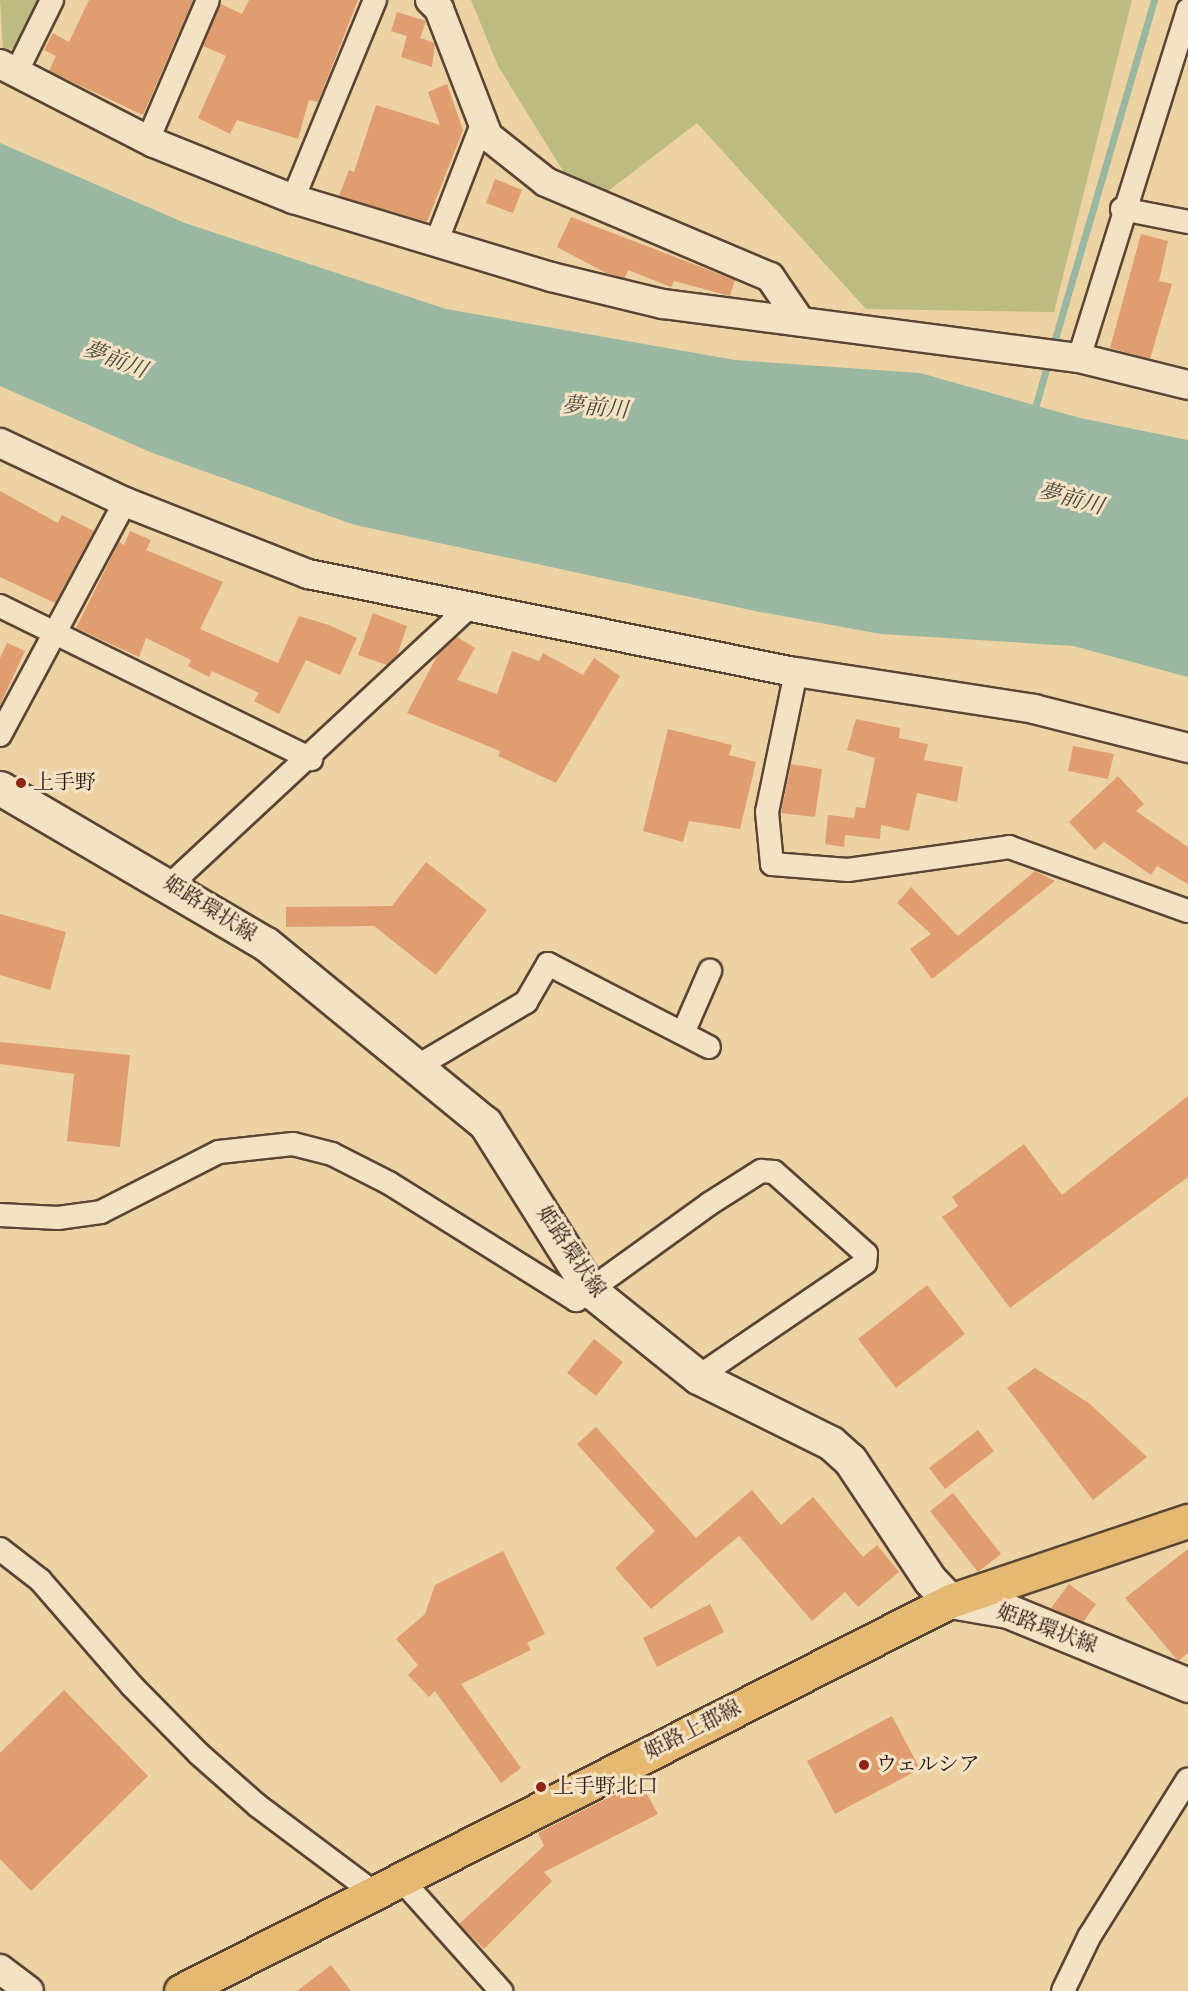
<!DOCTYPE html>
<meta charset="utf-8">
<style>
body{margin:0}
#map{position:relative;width:1188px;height:1991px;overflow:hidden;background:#edd2a4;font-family:"IM FELL Double Pica","Noto Serif JP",serif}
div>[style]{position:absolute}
.green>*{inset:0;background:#bdba82}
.water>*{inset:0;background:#9ab8a1}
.stream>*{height:7px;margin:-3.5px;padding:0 3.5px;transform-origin:3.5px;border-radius:3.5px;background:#9ab8a1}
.building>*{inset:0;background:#e09e70}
.roads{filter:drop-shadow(2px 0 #5a4534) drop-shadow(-2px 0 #5a4534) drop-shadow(0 2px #5a4534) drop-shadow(0 -2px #5a4534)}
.minor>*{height:22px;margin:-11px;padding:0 11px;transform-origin:11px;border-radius:11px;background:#f3e2c4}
.tertiary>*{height:28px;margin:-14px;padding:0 14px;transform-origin:14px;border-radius:14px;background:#f3e2c4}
.secondary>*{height:33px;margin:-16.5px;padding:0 16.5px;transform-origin:16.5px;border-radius:16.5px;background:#f3e2c4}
.primary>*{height:33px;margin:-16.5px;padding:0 16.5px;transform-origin:16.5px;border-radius:16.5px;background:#e6b972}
.dots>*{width:16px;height:16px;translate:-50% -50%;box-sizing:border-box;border:3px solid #f3e2c4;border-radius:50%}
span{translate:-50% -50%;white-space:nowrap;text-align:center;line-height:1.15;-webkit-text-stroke:6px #f3e2c4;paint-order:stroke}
.poi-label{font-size:21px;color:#29160f}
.left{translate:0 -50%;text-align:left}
.street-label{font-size:21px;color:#29160f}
.water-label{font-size:22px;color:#4b473b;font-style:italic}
</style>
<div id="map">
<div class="green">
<i style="clip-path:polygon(0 0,40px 0,16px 48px,3px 51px)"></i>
<i style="clip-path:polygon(471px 0,1132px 0,1054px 312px,866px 309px,697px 123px,586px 208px,498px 66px)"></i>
</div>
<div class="water">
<i style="clip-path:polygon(0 143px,185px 223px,446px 309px,735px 360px,920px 373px,1080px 418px,1188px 440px,1188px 677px,1073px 646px,881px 634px,760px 612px,355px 525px,150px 452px,0 386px)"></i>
</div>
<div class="stream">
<i style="left:1052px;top:349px;width:364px;rotate:-73.7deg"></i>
<i style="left:1033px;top:415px;width:58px;rotate:-74.1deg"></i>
</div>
<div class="building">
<i style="clip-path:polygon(89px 0,193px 0,143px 115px,49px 71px,56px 56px,44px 50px,53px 33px,69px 42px)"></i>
<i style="clip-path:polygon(249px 0,358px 0,318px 102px,309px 100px,298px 139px,237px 120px,230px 134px,198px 118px,226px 56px,203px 46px,221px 4px,242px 14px)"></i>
<i style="clip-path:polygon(397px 12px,426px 21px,420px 38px,435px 43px,432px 67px,401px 57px,407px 36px,391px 31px)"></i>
<i style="clip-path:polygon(447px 84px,463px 130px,427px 222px,339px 196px,349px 170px,354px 172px,376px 105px,440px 125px,428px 92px)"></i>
<i style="clip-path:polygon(495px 179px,522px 190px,513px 213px,486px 203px)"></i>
<i style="clip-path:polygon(571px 217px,735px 280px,730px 296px,674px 281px,671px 287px,628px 270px,625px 278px,606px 273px,557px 247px)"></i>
<i style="clip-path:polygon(1141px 234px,1168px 241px,1159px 281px,1172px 284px,1150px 359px,1110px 348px)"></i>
<i style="clip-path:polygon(0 491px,58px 523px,62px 515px,94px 531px,55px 603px,0 577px)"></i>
<i style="clip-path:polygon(130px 531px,151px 540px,146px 550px,223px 582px,200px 629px,278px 663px,299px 616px,329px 625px,357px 638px,340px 675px,306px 660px,279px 714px,254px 701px,259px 693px,212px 671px,209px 677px,188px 666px,191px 660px,146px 638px,139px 657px,76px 628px,119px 542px,124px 545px)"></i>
<i style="clip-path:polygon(373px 613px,407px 626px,397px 656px,387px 665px,358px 655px)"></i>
<i style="clip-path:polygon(457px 637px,475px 648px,457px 680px,497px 694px,512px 651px,539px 661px,543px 653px,583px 675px,594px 658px,620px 676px,556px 783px,498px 756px,500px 751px,407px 713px,438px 654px)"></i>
<i style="clip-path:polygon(7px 643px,25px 651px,0 705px,0 658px)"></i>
<i style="clip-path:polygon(856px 719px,900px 728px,899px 738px,928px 744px,924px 760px,963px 767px,957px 802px,917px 793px,909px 831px,881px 825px,880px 839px,845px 835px,844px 847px,825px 844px,828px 815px,854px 818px,856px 807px,865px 808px,875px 758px,847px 750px)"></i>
<i style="clip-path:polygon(668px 729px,732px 745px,729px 755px,756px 762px,740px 829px,689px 821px,683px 842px,643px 831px)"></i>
<i style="clip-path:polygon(1073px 746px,1114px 754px,1108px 779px,1068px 771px)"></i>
<i style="clip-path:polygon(791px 764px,822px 769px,815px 817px,781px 813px)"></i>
<i style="clip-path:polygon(1118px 776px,1144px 804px,1136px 811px,1188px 847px,1188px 884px,1157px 866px,1151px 875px,1104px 842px,1095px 850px,1069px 822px)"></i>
<i style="clip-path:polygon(426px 862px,487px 910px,436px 975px,374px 926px,286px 927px,286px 907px,392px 906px)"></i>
<i style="clip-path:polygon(1035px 871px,1055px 881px,932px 979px,910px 949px,931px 934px,897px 903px,911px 887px,958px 936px)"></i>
<i style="clip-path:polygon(0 914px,66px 932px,50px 990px,0 975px)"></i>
<i style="clip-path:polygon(0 1042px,130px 1055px,120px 1147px,67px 1141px,74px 1074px,0 1064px)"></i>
<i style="clip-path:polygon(1188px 1096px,1188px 1177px,1010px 1308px,942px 1217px,958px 1206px,952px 1197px,1024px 1144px,1062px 1195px)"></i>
<i style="clip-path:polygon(927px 1285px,965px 1334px,896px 1388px,858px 1339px)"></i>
<i style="clip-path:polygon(594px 1339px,623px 1362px,596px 1396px,567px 1373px)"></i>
<i style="clip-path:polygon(1035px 1368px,1090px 1404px,1147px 1457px,1093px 1500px,1007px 1388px)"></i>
<i style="clip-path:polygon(596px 1427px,696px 1538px,752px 1490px,781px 1525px,813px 1497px,863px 1557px,877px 1545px,899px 1572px,858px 1607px,845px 1592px,812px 1621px,739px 1536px,651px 1609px,615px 1568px,655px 1531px,577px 1444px)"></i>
<i style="clip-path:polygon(978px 1430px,994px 1451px,945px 1489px,929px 1468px)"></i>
<i style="clip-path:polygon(953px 1493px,1001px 1554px,978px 1572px,930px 1511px)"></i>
<i style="clip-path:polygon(1188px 1549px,1188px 1653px,1178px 1661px,1125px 1598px)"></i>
<i style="clip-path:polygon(503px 1551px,545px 1634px,527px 1643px,531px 1650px,461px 1684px,521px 1768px,501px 1783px,435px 1691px,429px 1697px,408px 1675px,418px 1665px,396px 1639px,425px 1614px,435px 1585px)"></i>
<i style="clip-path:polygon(1069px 1584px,1096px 1604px,1083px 1622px,1051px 1608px)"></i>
<i style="clip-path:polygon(710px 1604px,724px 1632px,657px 1667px,643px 1638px)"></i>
<i style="clip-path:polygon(64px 1690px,148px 1776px,31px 1891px,0 1859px,0 1753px)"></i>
<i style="clip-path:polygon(892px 1716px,920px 1769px,835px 1814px,807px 1761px)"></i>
<i style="clip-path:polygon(640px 1782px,658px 1814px,544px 1872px,552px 1881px,484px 1949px,459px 1924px,544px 1846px,538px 1833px)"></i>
<i style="clip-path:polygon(331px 1965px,351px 1991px,297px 1991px)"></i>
</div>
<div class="roads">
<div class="minor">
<i style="left:16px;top:73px;width:81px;rotate:-63.7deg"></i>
<i style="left:148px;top:140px;width:152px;rotate:-66.8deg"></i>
<i style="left:293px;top:199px;width:215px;rotate:-67.6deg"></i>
<i style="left:1122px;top:209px;width:67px;rotate:11.1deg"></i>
<i style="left:436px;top:243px;width:130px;rotate:-68.8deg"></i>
<i style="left:1079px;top:358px;width:365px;rotate:-72.6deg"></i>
<i style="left:0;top:606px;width:347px;rotate:26.2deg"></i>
<i style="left:796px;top:672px;width:143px;rotate:101.7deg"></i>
<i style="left:767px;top:812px;width:52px;rotate:84.5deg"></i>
<i style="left:772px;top:864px;width:76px;rotate:4.5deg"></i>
<i style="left:848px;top:870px;width:163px;rotate:-8.1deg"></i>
<i style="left:1009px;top:847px;width:190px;rotate:19.7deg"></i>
<i style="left:0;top:735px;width:264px;rotate:-61.8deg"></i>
<i style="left:171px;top:884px;width:404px;rotate:-42.9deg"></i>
<i style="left:683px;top:1033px;width:68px;rotate:-66.5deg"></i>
<i style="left:418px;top:1066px;width:126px;rotate:-30.7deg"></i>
<i style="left:526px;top:1002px;width:44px;rotate:-59.9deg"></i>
<i style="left:548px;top:964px;width:181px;rotate:27.3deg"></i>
<i style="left:0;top:1215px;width:58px;rotate:3deg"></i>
<i style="left:58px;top:1218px;width:43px;rotate:-7.9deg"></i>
<i style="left:101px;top:1212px;width:132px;rotate:-27deg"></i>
<i style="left:219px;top:1152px;width:74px;rotate:-6.2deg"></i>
<i style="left:293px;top:1144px;width:40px;rotate:14.4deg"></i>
<i style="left:332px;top:1154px;width:64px;rotate:27deg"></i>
<i style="left:389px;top:1183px;width:221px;rotate:32deg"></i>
<i style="left:576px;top:1300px;width:164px;rotate:-35.8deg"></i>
<i style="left:709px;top:1204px;width:62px;rotate:-32.4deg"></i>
<i style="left:761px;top:1171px;width:13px;rotate:4deg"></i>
<i style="left:774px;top:1172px;width:123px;rotate:41.7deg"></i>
<i style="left:866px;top:1254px;width:9px;rotate:96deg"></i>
<i style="left:865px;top:1263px;width:202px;rotate:145.7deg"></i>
<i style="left:0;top:1549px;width:51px;rotate:37.8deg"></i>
<i style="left:40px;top:1580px;width:140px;rotate:49deg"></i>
<i style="left:132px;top:1686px;width:95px;rotate:45.4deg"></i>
<i style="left:199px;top:1754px;width:79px;rotate:41.4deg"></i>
<i style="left:258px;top:1806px;width:144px;rotate:36.8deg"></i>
<i style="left:400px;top:1878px;width:152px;rotate:48.2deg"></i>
<i style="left:1063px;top:1991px;width:60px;rotate:-64.3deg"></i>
<i style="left:1089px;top:1937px;width:186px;rotate:-57.9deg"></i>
</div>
<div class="tertiary">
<i style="left:430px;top:0;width:13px;rotate:45deg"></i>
<i style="left:439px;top:9px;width:136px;rotate:68.9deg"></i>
<i style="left:488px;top:136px;width:74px;rotate:38.4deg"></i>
<i style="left:546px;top:182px;width:243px;rotate:23deg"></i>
<i style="left:770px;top:277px;width:53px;rotate:55.7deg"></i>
<i style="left:0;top:64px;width:173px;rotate:27.2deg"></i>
<i style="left:154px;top:143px;width:150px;rotate:21.9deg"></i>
<i style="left:293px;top:199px;width:270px;rotate:16.8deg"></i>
<i style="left:551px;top:277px;width:115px;rotate:13.6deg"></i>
<i style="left:663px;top:304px;width:419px;rotate:7.4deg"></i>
<i style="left:1079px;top:358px;width:112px;rotate:13.9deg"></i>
<i style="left:0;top:443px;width:138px;rotate:25.3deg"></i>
<i style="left:125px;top:502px;width:197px;rotate:21.5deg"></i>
<i style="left:308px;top:574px;width:498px;rotate:11.4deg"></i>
<i style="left:796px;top:672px;width:241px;rotate:8.8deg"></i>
<i style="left:1034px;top:709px;width:159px;rotate:14.2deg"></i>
<i style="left:0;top:1969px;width:36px;rotate:37deg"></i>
</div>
<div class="secondary">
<i style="left:0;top:788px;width:308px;rotate:30.4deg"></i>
<i style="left:266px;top:944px;width:283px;rotate:39.3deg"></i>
<i style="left:485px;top:1123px;width:199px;rotate:57.8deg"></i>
<i style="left:591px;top:1291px;width:137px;rotate:38.8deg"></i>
<i style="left:698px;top:1377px;width:148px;rotate:26.4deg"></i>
<i style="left:831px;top:1443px;width:25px;rotate:42deg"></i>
<i style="left:850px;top:1460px;width:144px;rotate:56.3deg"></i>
<i style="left:930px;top:1580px;width:29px;rotate:46deg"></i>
<i style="left:950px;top:1601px;width:59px;rotate:9.8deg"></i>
<i style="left:1008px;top:1611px;width:195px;rotate:22.3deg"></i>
</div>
<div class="primary">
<i style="left:181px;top:1991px;width:862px;rotate:-26.89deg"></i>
<i style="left:950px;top:1601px;width:251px;rotate:-18.6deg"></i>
</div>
</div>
<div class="dots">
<i style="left:21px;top:783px;background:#8f2418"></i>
<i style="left:864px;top:1765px;background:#8f2418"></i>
<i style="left:541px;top:1787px;background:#8f2418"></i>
</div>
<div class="poi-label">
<span class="left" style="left:33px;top:783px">上手野</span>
<span class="left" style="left:876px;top:1765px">ウェルシア</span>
<span class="left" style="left:553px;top:1787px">上手野北口</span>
</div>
<div class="street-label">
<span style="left:210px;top:909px;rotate:32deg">姫路環状線</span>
<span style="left:571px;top:1252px;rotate:56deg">姫路環状線</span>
<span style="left:1047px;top:1629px;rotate:20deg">姫路環状線</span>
<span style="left:693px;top:1730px;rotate:-27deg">姫路上郡線</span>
</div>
<div class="water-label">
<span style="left:115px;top:360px;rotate:21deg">夢前川</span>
<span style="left:595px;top:408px;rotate:5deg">夢前川</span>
<span style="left:1071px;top:499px;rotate:15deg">夢前川</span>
</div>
</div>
